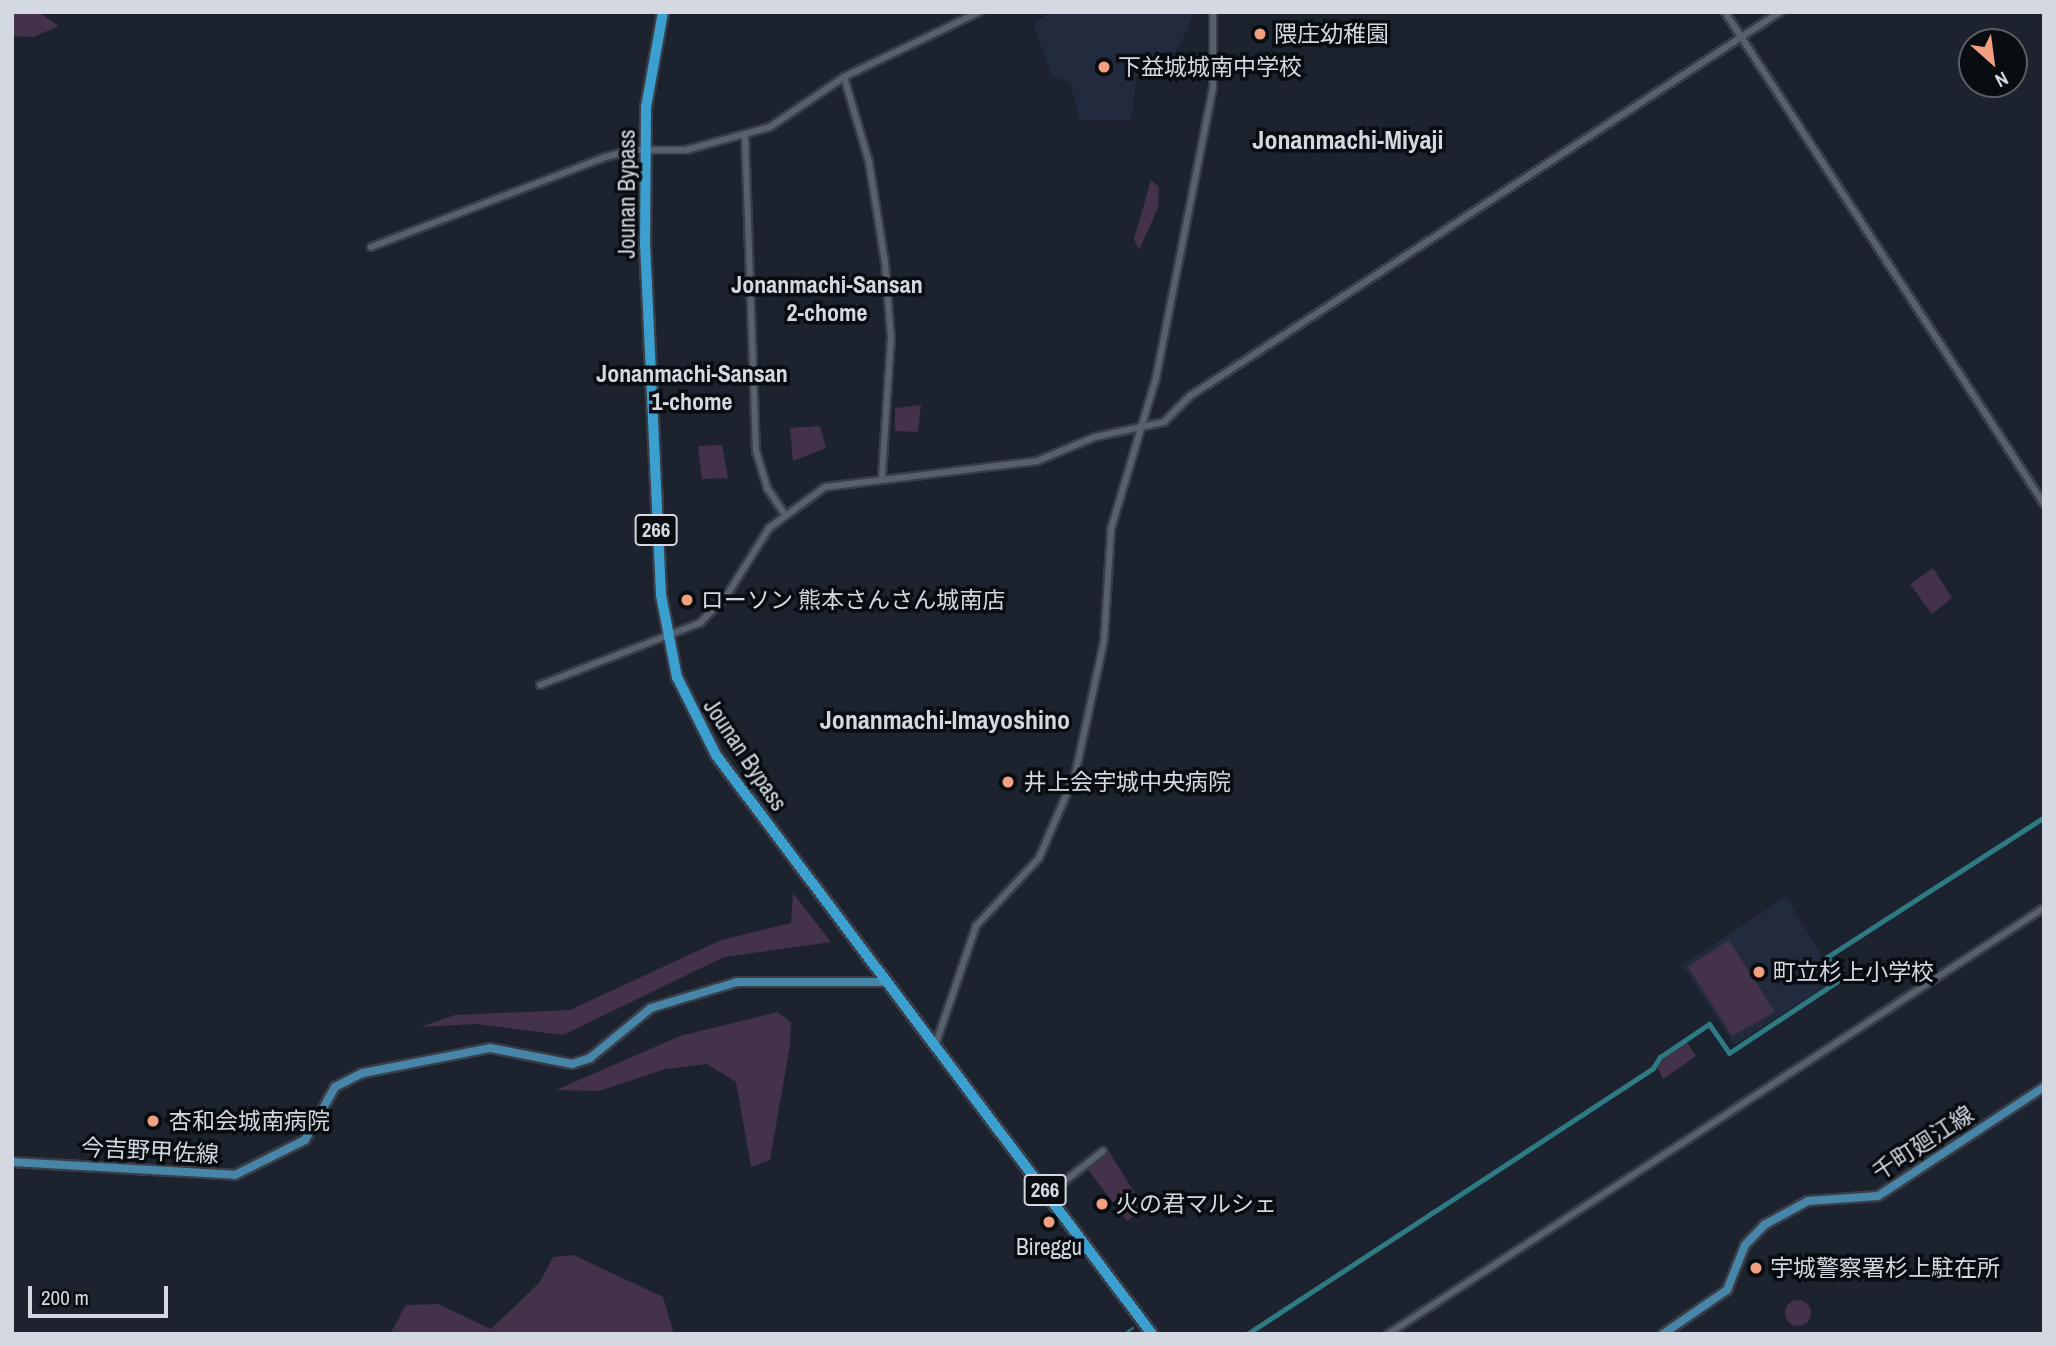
<!DOCTYPE html>
<meta charset="utf-8">
<style>
body{margin:0}
#map{position:relative;width:2056px;height:1346px;overflow:hidden;background:#1c232f;font-family:"Archivo Narrow","Noto Sans JP",sans-serif}
div>[style]{position:absolute}
.built>*{inset:0;background:#222b3d}
.green>*{inset:0;background:#433249}
.round{border-radius:50%}
.stream>*{height:2px;margin:-1px;padding:0 1px;transform-origin:1px;border-radius:1px;background:#2e7b85}
.canal>*{height:5px;margin:-2.5px;padding:0 2.5px;transform-origin:2.5px;border-radius:2.5px;background:#2e7b85}
.roads{filter:drop-shadow(2px 0 #383d47) drop-shadow(-2px 0 #383d47) drop-shadow(0 2px #383d47) drop-shadow(0 -2px #383d47)}
.minor>*{height:6px;margin:-3px;padding:0 3px;transform-origin:3px;border-radius:3px;background:#58606e}
.major>*{height:8px;margin:-4px;padding:0 4px;transform-origin:4px;border-radius:4px;background:#4786a9}
.highway>*{height:10px;margin:-5px;padding:0 5px;transform-origin:5px;border-radius:5px;background:#3b9fd0}
.dots>*{width:19px;height:19px;translate:-50% -50%;box-sizing:border-box;border:4px solid #090c11;border-radius:50%}
span{translate:-50% -50%;white-space:nowrap;text-align:center;line-height:1.15;-webkit-text-stroke:7px #090c11;paint-order:stroke}
.shield-label span{padding:2px 5px;background:#090c11;border:2px solid;border-radius:5px;-webkit-text-stroke-width:0}
.shield-label{font-size:21px;color:#d4d9e1;font-weight:700}
.poi-label{font-size:23px;color:#d4d9e1}
.left{translate:0 -50%;text-align:left}
.street-label{font-size:23px;color:#d4d9e1}
.neighbourhood-label{font-size:24px;color:#d4d9e1;font-weight:700}
.quarter-label{font-size:26px;color:#d4d9e1;font-weight:700}
.frame{position:absolute;inset:0;border:14px solid #d4d9e1;pointer-events:none}
.north{position:absolute;left:1958px;top:28px;width:70px;height:70px;box-sizing:border-box;background:#090c11;border:2px solid #5a5e64;border-radius:50%;rotate:152deg;font-size:19px;font-weight:700;line-height:28px;text-align:center;color:#d4d9e1}
.north::after{content:'';display:block;margin:auto;width:24px;height:32px;background:#f3a081;clip-path:polygon(50% 0,100% 100%,50% 72%,0 100%)}
.scale{position:absolute;left:28px;top:1286px;width:140px;height:32px;box-sizing:border-box;border:4px solid #d4d9e1;border-top:0;padding-left:9px;font-size:21px;line-height:24px;white-space:nowrap;color:#d4d9e1;-webkit-text-stroke:5px #090c11;paint-order:stroke}
</style>
<div id="map">
<div class="built">
<i style="clip-path:polygon(1052px 12px,1195px 12px,1171px 62px,1136px 77px,1131px 120px,1080px 120px,1070px 82px,1053px 77px,1033px 24px)"></i>
<i style="clip-path:polygon(1786px 897px,1836px 979px,1734px 1045px,1682px 965px)"></i>
</div>
<div class="green">
<i style="clip-path:polygon(12px 12px,38px 12px,59px 26px,33px 37px,12px 36px)"></i>
<i style="clip-path:polygon(1151px 180px,1159px 187px,1158px 208px,1139px 250px,1134px 239px)"></i>
<i style="clip-path:polygon(921px 405px,918px 432px,895px 431px,895px 408px)"></i>
<i style="clip-path:polygon(820px 426px,826px 448px,793px 461px,790px 428px)"></i>
<i style="clip-path:polygon(722px 445px,728px 478px,702px 479px,698px 446px)"></i>
<i style="clip-path:polygon(1933px 568px,1952px 598px,1932px 614px,1910px 584px)"></i>
<i style="clip-path:polygon(793px 893px,831px 942px,724px 957px,563px 1035px,476px 1024px,420px 1027px,455px 1015px,570px 1010px,721px 940px,791px 923px)"></i>
<i style="clip-path:polygon(1729px 940px,1775px 1012px,1732px 1036px,1688px 967px)"></i>
<i style="clip-path:polygon(777px 1012px,791px 1022px,790px 1045px,770px 1160px,751px 1167px,736px 1082px,707px 1064px,666px 1069px,599px 1091px,556px 1090px,680px 1036px)"></i>
<i style="clip-path:polygon(1686px 1041px,1696px 1056px,1663px 1079px,1656px 1065px)"></i>
<i style="clip-path:polygon(1108px 1150px,1144px 1208px,1127px 1221px,1086px 1167px)"></i>
<i style="clip-path:polygon(573px 1255px,663px 1297px,674px 1334px,390px 1334px,406px 1305px,438px 1304px,491px 1329px,540px 1282px,553px 1257px)"></i>
<i class="round" style="left:1785px;top:1300px;width:26px;height:26px"></i>
</div>
<div class="stream">
<i style="left:1124px;top:1334px;width:11px;rotate:-34deg"></i>
</div>
<div class="canal">
<i style="left:1247px;top:1334px;width:485px;rotate:-33.2deg"></i>
<i style="left:1653px;top:1068px;width:13px;rotate:-58deg"></i>
<i style="left:1660px;top:1057px;width:59px;rotate:-34deg"></i>
<i style="left:1709px;top:1024px;width:35px;rotate:55deg"></i>
<i style="left:1729px;top:1053px;width:134px;rotate:-33.5deg"></i>
<i style="left:1841px;top:979px;width:26px;rotate:-122deg"></i>
<i style="left:1827px;top:957px;width:258px;rotate:-32.8deg"></i>
</div>
<div class="roads">
<div class="minor">
<i style="left:1725px;top:12px;width:586px;rotate:57.04deg"></i>
<i style="left:844px;top:77px;width:89px;rotate:73.6deg"></i>
<i style="left:869px;top:162px;width:102px;rotate:81deg"></i>
<i style="left:885px;top:263px;width:74px;rotate:85.4deg"></i>
<i style="left:891px;top:337px;width:138px;rotate:93.7deg"></i>
<i style="left:745px;top:136px;width:315px;rotate:88deg"></i>
<i style="left:756px;top:451px;width:39px;rotate:73deg"></i>
<i style="left:767px;top:488px;width:32px;rotate:56deg"></i>
<i style="left:371px;top:247px;width:251px;rotate:-21deg"></i>
<i style="left:605px;top:157px;width:30px;rotate:-14deg"></i>
<i style="left:634px;top:150px;width:52px"></i>
<i style="left:686px;top:150px;width:87px;rotate:-15.3deg"></i>
<i style="left:770px;top:127px;width:89px;rotate:-34deg"></i>
<i style="left:844px;top:77px;width:150px;rotate:-25.7deg"></i>
<i style="left:540px;top:685px;width:172px;rotate:-21.2deg"></i>
<i style="left:700px;top:623px;width:39px;rotate:-46deg"></i>
<i style="left:727px;top:595px;width:79px;rotate:-57.9deg"></i>
<i style="left:769px;top:528px;width:69px;rotate:-36.2deg"></i>
<i style="left:825px;top:487px;width:214px;rotate:-7deg"></i>
<i style="left:1037px;top:461px;width:63px;rotate:-22.5deg"></i>
<i style="left:1095px;top:437px;width:71px;rotate:-12.3deg"></i>
<i style="left:1164px;top:422px;width:37px;rotate:-45deg"></i>
<i style="left:1190px;top:396px;width:704px;rotate:-33.06deg"></i>
<i style="left:935px;top:1046px;width:127px;rotate:-71.1deg"></i>
<i style="left:976px;top:926px;width:93px;rotate:-47.2deg"></i>
<i style="left:1039px;top:858px;width:90px;rotate:-66.6deg"></i>
<i style="left:1075px;top:775px;width:137px;rotate:-77.8deg"></i>
<i style="left:1104px;top:641px;width:112px;rotate:-86.4deg"></i>
<i style="left:1111px;top:529px;width:158px;rotate:-73.4deg"></i>
<i style="left:1156px;top:378px;width:296px;rotate:-78.9deg"></i>
<i style="left:1213px;top:88px;width:76px;rotate:-90deg"></i>
<i style="left:1048px;top:1194px;width:70px;rotate:-38deg"></i>
<i style="left:1388px;top:1334px;width:782px;rotate:-33deg"></i>
</div>
<div class="major">
<i style="left:12px;top:1162px;width:223px;rotate:3.3deg"></i>
<i style="left:235px;top:1175px;width:78px;rotate:-26.6deg"></i>
<i style="left:305px;top:1140px;width:61px;rotate:-60.5deg"></i>
<i style="left:335px;top:1087px;width:31px;rotate:-27deg"></i>
<i style="left:363px;top:1073px;width:129px;rotate:-11.1deg"></i>
<i style="left:490px;top:1048px;width:84px;rotate:11deg"></i>
<i style="left:572px;top:1064px;width:19px;rotate:-18deg"></i>
<i style="left:590px;top:1058px;width:79px;rotate:-39.3deg"></i>
<i style="left:651px;top:1008px;width:90px;rotate:-16.8deg"></i>
<i style="left:737px;top:982px;width:148px"></i>
<i style="left:1663px;top:1334px;width:78px;rotate:-34.5deg"></i>
<i style="left:1727px;top:1290px;width:48px;rotate:-68.2deg"></i>
<i style="left:1745px;top:1245px;width:28px;rotate:-46deg"></i>
<i style="left:1764px;top:1225px;width:50px;rotate:-28.6deg"></i>
<i style="left:1808px;top:1201px;width:70px;rotate:-4.1deg"></i>
<i style="left:1878px;top:1196px;width:199px;rotate:-33.3deg"></i>
</div>
<div class="highway">
<i style="left:663px;top:12px;width:97px;rotate:100.1deg"></i>
<i style="left:646px;top:107px;width:136px;rotate:90.4deg"></i>
<i style="left:645px;top:243px;width:352px;rotate:87.4deg"></i>
<i style="left:661px;top:595px;width:84px;rotate:79deg"></i>
<i style="left:677px;top:677px;width:87px;rotate:63.4deg"></i>
<i style="left:716px;top:755px;width:725px;rotate:53.02deg"></i>
</div>
</div>
<div class="dots">
<i style="left:1260px;top:34px;background:#f3a081"></i>
<i style="left:1104px;top:67px;background:#f3a081"></i>
<i style="left:687px;top:600px;background:#f3a081"></i>
<i style="left:1008px;top:782px;background:#f3a081"></i>
<i style="left:1759px;top:972px;background:#f3a081"></i>
<i style="left:153px;top:1121px;background:#f3a081"></i>
<i style="left:1102px;top:1204px;background:#f3a081"></i>
<i style="left:1049px;top:1222px;background:#f3a081"></i>
<i style="left:1756px;top:1268px;background:#f3a081"></i>
</div>
<div class="shield-label">
<span style="left:656px;top:530px">266</span>
<span style="left:1045px;top:1190px">266</span>
</div>
<div class="poi-label">
<span class="left" style="left:1274px;top:34px">隈庄幼稚園</span>
<span class="left" style="left:1118px;top:67px">下益城城南中学校</span>
<span class="left" style="left:701px;top:600px">ローソン 熊本さんさん城南店</span>
<span class="left" style="left:1024px;top:782px">井上会宇城中央病院</span>
<span class="left" style="left:1773px;top:972px">町立杉上小学校</span>
<span class="left" style="left:169px;top:1121px">杏和会城南病院</span>
<span class="left" style="left:1116px;top:1204px">火の君マルシェ</span>
<span style="left:1049px;top:1247px">Bireggu</span>
<span class="left" style="left:1770px;top:1268px">宇城警察署杉上駐在所</span>
</div>
<div class="street-label">
<span style="left:627px;top:194px;rotate:-90deg">Jounan Bypass</span>
<span style="left:745px;top:755px;rotate:56deg">Jounan Bypass</span>
<span style="left:1923px;top:1143px;rotate:-33deg">千町廻江線</span>
<span style="left:150px;top:1151px;rotate:3deg">今吉野甲佐線</span>
</div>
<div class="neighbourhood-label">
<span style="left:827px;top:299px">Jonanmachi-Sansan<br>2-chome</span>
<span style="left:692px;top:388px">Jonanmachi-Sansan<br>1-chome</span>
</div>
<div class="quarter-label">
<span style="left:1348px;top:140px">Jonanmachi-Miyaji</span>
<span style="left:945px;top:720px">Jonanmachi-Imayoshino</span>
</div>
<div class="frame"></div>
<div class="north">N</div>
<div class="scale">200 m</div>
</div>
